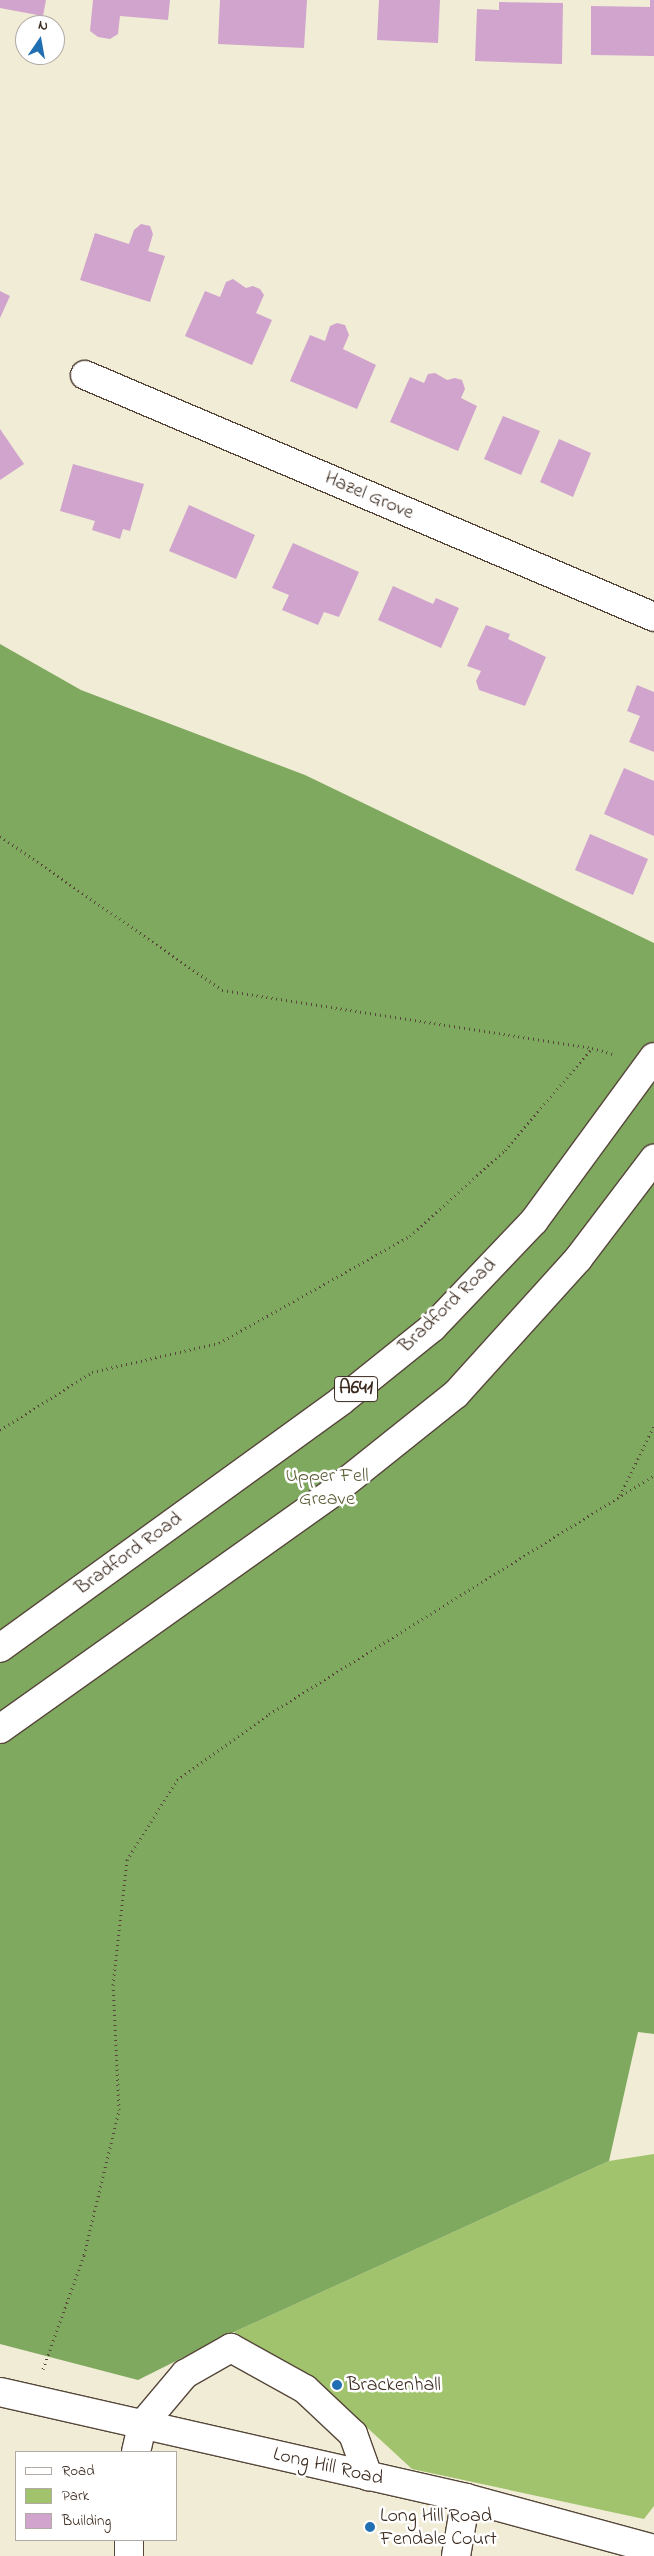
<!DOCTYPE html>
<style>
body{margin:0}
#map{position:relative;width:654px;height:2556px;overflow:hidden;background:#f1ecd6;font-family:"Indie Flower",sans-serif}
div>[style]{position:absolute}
.green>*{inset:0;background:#a1c36d}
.forest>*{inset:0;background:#80a960}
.building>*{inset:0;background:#d0a4cd}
.path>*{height:3px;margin-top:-1.5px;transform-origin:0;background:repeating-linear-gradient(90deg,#56473a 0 1px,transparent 0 5px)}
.roads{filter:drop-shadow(1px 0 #56473a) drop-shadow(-1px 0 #56473a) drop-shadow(0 1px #56473a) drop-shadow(0 -1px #56473a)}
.minor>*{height:28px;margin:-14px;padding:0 14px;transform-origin:14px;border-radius:14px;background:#fff}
.major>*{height:28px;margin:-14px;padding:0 14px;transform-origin:14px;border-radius:14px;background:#fff}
.dots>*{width:14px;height:14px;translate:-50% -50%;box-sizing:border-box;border:2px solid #fff;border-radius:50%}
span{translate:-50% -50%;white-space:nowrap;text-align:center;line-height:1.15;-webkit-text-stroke:5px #fff;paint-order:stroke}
.shield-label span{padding:1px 4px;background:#fff;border:1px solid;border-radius:4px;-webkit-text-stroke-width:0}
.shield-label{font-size:19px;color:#3b2a1e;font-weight:700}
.street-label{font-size:20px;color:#3b2a1e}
.park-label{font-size:20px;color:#5f603a}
.poi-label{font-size:20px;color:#3b2a1e}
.left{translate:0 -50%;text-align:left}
.legend{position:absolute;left:15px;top:2451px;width:162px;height:90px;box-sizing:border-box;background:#fff;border:1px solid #b1aaa5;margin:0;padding:6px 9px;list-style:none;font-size:15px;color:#3b2a1e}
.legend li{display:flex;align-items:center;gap:10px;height:25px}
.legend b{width:25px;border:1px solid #b1aaa5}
.north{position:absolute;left:15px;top:15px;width:50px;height:50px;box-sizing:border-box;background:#fff;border:1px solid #b1aaa5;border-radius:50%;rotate:12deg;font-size:14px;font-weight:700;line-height:20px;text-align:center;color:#3b2a1e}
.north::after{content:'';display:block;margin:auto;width:18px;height:22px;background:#1f6fb2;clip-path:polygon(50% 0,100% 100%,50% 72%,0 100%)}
</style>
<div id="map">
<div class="green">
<i style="clip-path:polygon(654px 2154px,654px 2506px,644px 2519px,412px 2469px,321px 2385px,234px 2332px,609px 2161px)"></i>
</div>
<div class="forest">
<i style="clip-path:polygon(0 644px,81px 690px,305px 775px,654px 943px,654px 2034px,638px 2032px,609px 2161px,234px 2332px,138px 2380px,0 2344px)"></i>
</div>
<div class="building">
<i style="clip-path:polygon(0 0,46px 0,43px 16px,0 8px)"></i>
<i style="clip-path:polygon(93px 0,170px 0,168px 20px,120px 16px,118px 34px,110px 39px,98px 37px,90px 31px)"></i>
<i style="clip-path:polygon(220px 0,307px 0,304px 48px,218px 44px)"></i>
<i style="clip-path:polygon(379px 0,440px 0,438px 43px,377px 40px)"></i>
<i style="clip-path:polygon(650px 0,654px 0,654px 56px,591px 55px,591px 6px,650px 7px)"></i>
<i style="clip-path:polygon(499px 2px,563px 3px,562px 64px,475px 61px,477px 9px,499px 10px)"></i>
<i style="clip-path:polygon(141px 224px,150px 226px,153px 234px,148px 251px,165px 256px,150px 302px,80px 280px,95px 233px,129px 244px,134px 230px)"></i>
<i style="clip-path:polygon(233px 279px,246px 288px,253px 286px,260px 289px,264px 295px,256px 313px,272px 320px,252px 365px,185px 336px,205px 291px,220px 297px,226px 282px)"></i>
<i style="clip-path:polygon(0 291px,10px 296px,0 318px)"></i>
<i style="clip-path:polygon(337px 323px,345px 325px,349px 335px,343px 349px,376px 365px,357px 409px,290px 381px,310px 335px,325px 341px,330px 326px)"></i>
<i style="clip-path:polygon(435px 373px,447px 380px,455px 378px,462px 380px,465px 389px,461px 398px,477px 406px,458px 451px,390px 422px,410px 377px,424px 383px,428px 374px)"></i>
<i style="clip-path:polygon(503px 416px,540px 431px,521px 475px,484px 459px)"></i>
<i style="clip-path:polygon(0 429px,24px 464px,0 480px)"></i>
<i style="clip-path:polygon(559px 439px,591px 453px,573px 497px,540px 482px)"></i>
<i style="clip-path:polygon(73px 464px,144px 484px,130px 531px,123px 529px,120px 539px,92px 530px,95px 521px,60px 511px)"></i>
<i style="clip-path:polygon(189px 505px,255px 535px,236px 579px,169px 551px)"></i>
<i style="clip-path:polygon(293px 543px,359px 572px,339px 617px,324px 612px,318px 625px,282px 610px,289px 595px,272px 588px)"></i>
<i style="clip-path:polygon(393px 586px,433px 604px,436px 598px,459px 608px,441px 648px,378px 620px)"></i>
<i style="clip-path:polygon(486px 625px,510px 634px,508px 639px,546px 657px,525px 706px,479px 690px,476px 681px,481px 671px,467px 666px)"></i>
<i style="clip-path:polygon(637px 685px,654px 692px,654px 752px,629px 742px,640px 716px,627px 711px)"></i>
<i style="clip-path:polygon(624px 768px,654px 781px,654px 836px,604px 814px)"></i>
<i style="clip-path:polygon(590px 834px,648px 859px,633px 895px,575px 870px)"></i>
</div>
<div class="path">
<i style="left:0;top:836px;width:270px;rotate:34.7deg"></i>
<i style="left:222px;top:990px;width:375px;rotate:8.9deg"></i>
<i style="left:592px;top:1048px;width:22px;rotate:16deg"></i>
<i style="left:0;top:1430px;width:109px;rotate:-32.2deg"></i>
<i style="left:92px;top:1372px;width:130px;rotate:-12.9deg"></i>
<i style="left:219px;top:1343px;width:219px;rotate:-29.3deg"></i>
<i style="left:410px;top:1236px;width:128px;rotate:-42.2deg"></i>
<i style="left:505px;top:1150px;width:134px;rotate:-49.5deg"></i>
<i style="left:620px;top:1495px;width:77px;rotate:-63.8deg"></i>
<i style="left:43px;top:2369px;width:121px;rotate:-70.2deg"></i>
<i style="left:84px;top:2255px;width:149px;rotate:-76.4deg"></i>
<i style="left:119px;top:2110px;width:125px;rotate:-92.7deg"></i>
<i style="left:113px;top:1985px;width:126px;rotate:-83.6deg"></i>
<i style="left:127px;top:1860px;width:94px;rotate:-58deg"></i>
<i style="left:177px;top:1780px;width:113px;rotate:-35.7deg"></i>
<i style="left:269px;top:1714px;width:453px;rotate:-31.8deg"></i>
</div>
<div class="roads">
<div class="minor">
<i style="left:85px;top:375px;width:618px;rotate:23.04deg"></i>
<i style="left:0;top:2392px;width:478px;rotate:12.8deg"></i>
<i style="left:466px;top:2498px;width:195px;rotate:15.2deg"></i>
<i style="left:136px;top:2452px;width:28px;rotate:-77deg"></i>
<i style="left:142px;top:2425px;width:67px;rotate:-49.9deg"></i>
<i style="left:185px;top:2374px;width:53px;rotate:-29.5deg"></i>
<i style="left:231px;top:2348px;width:85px;rotate:29deg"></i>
<i style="left:305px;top:2389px;width:66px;rotate:43.2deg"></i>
<i style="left:353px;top:2434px;width:45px;rotate:70.3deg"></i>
<i style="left:129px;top:2540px;width:16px;rotate:90deg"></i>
<i style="left:456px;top:2556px;width:59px;rotate:-80.2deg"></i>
</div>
<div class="major">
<i style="left:0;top:1648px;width:421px;rotate:-35.9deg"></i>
<i style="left:341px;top:1401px;width:118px;rotate:-38.8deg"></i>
<i style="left:433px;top:1327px;width:146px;rotate:-46.4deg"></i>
<i style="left:534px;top:1221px;width:203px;rotate:-53.8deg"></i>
<i style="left:0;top:1729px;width:407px;rotate:-35.4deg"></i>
<i style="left:332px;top:1493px;width:159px;rotate:-38.6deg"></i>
<i style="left:456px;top:1394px;width:182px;rotate:-47.9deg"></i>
<i style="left:578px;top:1259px;width:126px;rotate:-52.8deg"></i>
</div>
</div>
<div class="dots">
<i style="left:337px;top:2385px;background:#1f6fb2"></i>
<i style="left:370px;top:2527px;background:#1f6fb2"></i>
</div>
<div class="shield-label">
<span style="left:356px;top:1389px">A641</span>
</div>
<div class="street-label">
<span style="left:369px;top:496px;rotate:23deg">Hazel Grove</span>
<span style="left:448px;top:1306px;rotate:-44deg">Bradford Road</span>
<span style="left:129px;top:1554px;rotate:-36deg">Bradford Road</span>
<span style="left:328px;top:2467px;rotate:13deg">Long Hill Road</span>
</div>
<div class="park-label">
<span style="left:327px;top:1488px">Upper Fell<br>Greave</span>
</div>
<div class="poi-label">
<span class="left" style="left:347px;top:2385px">Brackenhall</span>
<span class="left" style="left:380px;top:2528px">Long Hill Road<br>Fendale Court</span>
</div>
<ul class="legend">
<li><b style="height:6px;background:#fff"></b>Road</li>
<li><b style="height:14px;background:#a1c36d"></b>Park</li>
<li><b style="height:14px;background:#d0a4cd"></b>Building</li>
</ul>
<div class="north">N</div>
</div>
